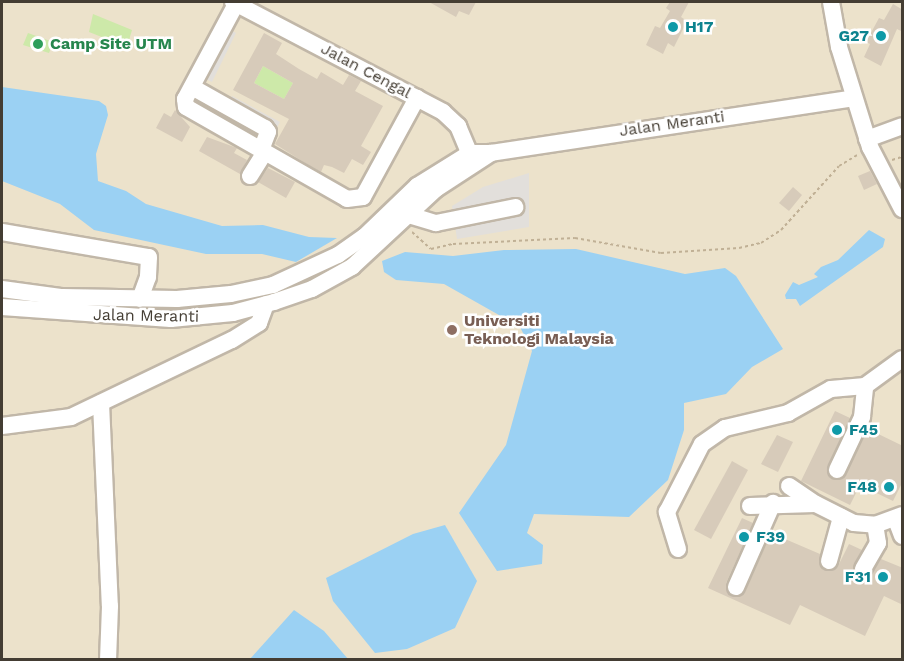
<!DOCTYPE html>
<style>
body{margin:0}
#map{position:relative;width:904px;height:661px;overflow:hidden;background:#f2ede2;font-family:"Work Sans",sans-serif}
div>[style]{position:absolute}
.education>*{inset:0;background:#ece2cb}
.green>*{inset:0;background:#cde9a9}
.parking>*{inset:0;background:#e2dfdb}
.water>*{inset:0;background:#9bd1f3}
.building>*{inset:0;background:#d7cbba}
.path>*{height:2px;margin-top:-1px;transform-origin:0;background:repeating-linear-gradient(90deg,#c0b095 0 3px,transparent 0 6px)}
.roads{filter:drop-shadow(2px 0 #c1b7a8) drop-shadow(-2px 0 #c1b7a8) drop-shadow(0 2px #c1b7a8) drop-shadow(0 -2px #c1b7a8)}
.minor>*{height:16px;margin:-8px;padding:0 8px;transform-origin:8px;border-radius:8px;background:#fff}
.dots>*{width:16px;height:16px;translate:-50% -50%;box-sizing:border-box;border:3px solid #fff;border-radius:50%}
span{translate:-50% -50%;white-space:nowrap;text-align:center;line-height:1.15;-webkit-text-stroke:5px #fff;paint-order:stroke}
.culture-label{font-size:16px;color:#0d838f;font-weight:700}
.left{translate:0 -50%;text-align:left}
.right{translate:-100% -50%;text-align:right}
.leisure-label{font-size:16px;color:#27864d;font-weight:700}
.street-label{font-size:16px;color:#443d33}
.education-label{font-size:16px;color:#785e54;font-weight:700}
.frame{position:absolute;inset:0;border:3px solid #443d33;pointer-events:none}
</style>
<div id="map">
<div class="education">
<i style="clip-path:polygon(2px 2px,902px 2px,902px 659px,2px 659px)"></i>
</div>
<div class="green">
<i style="clip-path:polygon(93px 14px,132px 30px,127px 47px,89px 32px)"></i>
<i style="clip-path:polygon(28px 33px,53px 42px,49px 53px,23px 45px)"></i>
<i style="clip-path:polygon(263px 66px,293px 83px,284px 99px,254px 83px)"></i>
</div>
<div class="parking">
<i style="clip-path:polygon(227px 28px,236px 33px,212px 82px,202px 77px)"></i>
<i style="clip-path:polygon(232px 96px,280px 122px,268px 143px,221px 117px)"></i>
<i style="clip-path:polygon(529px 173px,529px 227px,457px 239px,452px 206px,483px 187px)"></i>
</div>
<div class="water">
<i style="clip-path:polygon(2px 87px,99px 101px,106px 106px,108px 115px,96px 154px,98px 181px,126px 191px,146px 204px,222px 226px,263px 225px,309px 237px,337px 238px,296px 262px,262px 254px,206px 254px,94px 230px,60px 204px,2px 181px)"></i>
<i style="clip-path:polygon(869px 230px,885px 239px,883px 247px,800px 306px,796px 299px,786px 299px,785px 295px,793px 282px,799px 285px,818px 277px,814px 274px,821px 267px,838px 260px)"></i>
<i style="clip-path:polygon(576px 249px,685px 274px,725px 268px,736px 276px,783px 349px,752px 367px,726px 394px,684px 403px,684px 430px,668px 480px,629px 517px,534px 514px,527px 533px,543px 545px,542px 564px,497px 571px,459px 513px,506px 445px,532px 351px,520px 327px,444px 284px,396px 280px,384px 272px,382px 261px,405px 252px,453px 256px,504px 250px)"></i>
<i style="clip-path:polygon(445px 525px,477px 581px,455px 628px,407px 649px,375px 653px,333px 601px,326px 578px,413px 534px)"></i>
<i style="clip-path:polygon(294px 610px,324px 631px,348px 659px,250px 659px)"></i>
</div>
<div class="building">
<i style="clip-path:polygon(429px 2px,476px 2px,469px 15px,459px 11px,456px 17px)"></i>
<i style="clip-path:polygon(670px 2px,689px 2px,681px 17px,687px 21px,674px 47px,668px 43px,663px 54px,646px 45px,655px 26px,660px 28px,670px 11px,666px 8px)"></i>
<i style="clip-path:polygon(893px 4px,903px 10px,903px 32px,897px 29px,881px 66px,864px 57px,870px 44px,866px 42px,879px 18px,884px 20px)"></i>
<i style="clip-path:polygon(evenodd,264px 33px,282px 43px,276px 54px,299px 69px,317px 79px,321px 72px,343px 85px,349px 75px,361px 81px,355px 91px,383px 106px,361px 146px,371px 152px,363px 165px,352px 159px,344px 173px,332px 167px,324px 165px,321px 172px,310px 166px,275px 144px,289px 119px,233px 90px,264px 33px,263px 66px,293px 83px,284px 99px,254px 83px,263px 66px)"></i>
<i style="clip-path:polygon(175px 110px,190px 127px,182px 142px,156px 128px,164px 113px,171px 117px)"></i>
<i style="clip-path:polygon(207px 137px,237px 148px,234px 153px,247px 160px,240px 174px,199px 151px)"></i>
<i style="clip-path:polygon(268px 168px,295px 182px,286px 198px,258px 182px)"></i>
<i style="clip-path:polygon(870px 171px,877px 184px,864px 190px,858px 176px)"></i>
<i style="clip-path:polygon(793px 187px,802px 195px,789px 211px,779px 203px)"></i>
<i style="clip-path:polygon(835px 411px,850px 418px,828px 466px,828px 475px,837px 480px,843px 478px,868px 429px,903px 446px,903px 481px,893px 501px,860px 485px,850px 505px,801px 481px)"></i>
<i style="clip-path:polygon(777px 435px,793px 442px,778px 472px,761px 464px)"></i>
<i style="clip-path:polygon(732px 461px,748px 470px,711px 539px,694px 530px)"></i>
<i style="clip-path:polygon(742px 518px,753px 523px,726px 583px,731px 596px,745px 592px,771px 533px,820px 554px,819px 564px,827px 571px,837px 568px,849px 544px,862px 550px,853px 568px,858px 578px,869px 578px,881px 559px,903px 568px,903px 605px,884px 596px,865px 636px,800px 605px,790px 625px,708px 588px)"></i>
</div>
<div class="path">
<i style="left:892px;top:160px;width:10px;rotate:-17deg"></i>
<i style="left:412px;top:232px;width:25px;rotate:42deg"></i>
<i style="left:431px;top:249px;width:23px;rotate:-13deg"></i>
<i style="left:453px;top:244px;width:122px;rotate:-2.8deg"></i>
<i style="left:575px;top:238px;width:87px;rotate:9.9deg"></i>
<i style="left:661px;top:253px;width:78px;rotate:-3.7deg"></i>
<i style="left:739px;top:248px;width:23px;rotate:-13deg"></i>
<i style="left:761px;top:243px;width:24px;rotate:-33deg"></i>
<i style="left:781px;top:230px;width:86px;rotate:-47.8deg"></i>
<i style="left:839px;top:166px;width:21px;rotate:-31deg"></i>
</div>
<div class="roads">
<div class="minor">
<i style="left:233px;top:2px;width:237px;rotate:27.6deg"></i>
<i style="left:443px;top:112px;width:21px;rotate:43deg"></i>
<i style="left:458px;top:126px;width:41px;rotate:67.2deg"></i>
<i style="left:831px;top:2px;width:46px;rotate:79.9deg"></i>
<i style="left:839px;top:47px;width:105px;rotate:72.8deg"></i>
<i style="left:870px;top:147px;width:70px;rotate:62.7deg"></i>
<i style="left:236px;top:4px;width:108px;rotate:118.2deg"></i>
<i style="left:185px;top:99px;width:8px;rotate:83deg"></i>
<i style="left:186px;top:107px;width:185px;rotate:29.7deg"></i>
<i style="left:347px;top:199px;width:16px;rotate:-7deg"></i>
<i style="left:363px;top:197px;width:113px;rotate:-61.4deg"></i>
<i style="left:192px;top:87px;width:84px;rotate:29.3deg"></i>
<i style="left:265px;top:128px;width:5px;rotate:53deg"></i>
<i style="left:268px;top:132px;width:19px;rotate:111deg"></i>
<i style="left:867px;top:139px;width:37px;rotate:-20deg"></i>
<i style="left:250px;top:176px;width:28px;rotate:-58deg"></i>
<i style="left:409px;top:215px;width:28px;rotate:17deg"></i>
<i style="left:436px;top:223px;width:81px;rotate:-11.4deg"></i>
<i style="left:2px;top:232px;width:149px;rotate:9.7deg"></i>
<i style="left:149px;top:257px;width:20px;rotate:93deg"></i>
<i style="left:148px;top:277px;width:23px;rotate:110deg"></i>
<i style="left:2px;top:289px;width:61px;rotate:7.6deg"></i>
<i style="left:62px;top:297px;width:115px;rotate:1deg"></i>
<i style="left:177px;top:299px;width:54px;rotate:-5.3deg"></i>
<i style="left:231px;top:294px;width:43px;rotate:-12.1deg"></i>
<i style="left:273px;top:285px;width:72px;rotate:-24.8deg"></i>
<i style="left:338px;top:255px;width:32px;rotate:-35deg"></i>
<i style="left:364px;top:237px;width:74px;rotate:-43.9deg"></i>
<i style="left:417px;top:186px;width:62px;rotate:-31.9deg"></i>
<i style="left:470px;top:153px;width:21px"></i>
<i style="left:491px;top:153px;width:366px;rotate:-8.6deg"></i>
<i style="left:2px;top:307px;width:169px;rotate:4.1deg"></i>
<i style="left:171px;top:319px;width:62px;rotate:-5.5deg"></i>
<i style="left:233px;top:313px;width:42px;rotate:-15deg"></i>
<i style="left:274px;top:302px;width:40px;rotate:-18.9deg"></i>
<i style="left:312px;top:289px;width:46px;rotate:-28.8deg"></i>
<i style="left:352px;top:267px;width:115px;rotate:-42.9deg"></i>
<i style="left:436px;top:189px;width:66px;rotate:-33.2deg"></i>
<i style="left:101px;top:403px;width:203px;rotate:87.5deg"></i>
<i style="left:110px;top:606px;width:54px;rotate:92.1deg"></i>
<i style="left:2px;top:426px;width:70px;rotate:-7.4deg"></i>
<i style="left:71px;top:417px;width:178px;rotate:-25.6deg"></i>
<i style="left:232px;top:340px;width:32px;rotate:-32deg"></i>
<i style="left:259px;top:323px;width:20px;rotate:-70deg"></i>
<i style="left:837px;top:470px;width:59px;rotate:-64.7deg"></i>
<i style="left:862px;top:417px;width:31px;rotate:-84deg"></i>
<i style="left:789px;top:486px;width:32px;rotate:34deg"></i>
<i style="left:816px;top:504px;width:42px;rotate:26.6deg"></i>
<i style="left:854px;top:523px;width:21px;rotate:5deg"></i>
<i style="left:875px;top:525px;width:29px;rotate:-20deg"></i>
<i style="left:750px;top:506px;width:65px;rotate:-1.8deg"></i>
<i style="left:896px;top:520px;width:17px;rotate:69deg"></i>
<i style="left:678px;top:549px;width:39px;rotate:-107deg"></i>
<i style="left:667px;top:512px;width:76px;rotate:-62.8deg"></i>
<i style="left:702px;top:444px;width:28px;rotate:-35deg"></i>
<i style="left:725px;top:428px;width:65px;rotate:-13.4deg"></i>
<i style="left:788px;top:413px;width:49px;rotate:-29.2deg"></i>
<i style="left:831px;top:389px;width:34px;rotate:-5deg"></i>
<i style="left:865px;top:386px;width:46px;rotate:-36.1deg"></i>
<i style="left:829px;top:561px;width:46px;rotate:-74.7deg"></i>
<i style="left:863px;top:569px;width:30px;rotate:-60deg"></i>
<i style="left:878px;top:543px;width:18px;rotate:-99deg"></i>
<i style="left:736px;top:587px;width:92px;rotate:-66.2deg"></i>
</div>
</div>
<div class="dots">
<i style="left:673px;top:27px;background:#0f9aa8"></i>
<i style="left:881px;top:36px;background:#0f9aa8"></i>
<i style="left:38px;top:44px;background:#2e9e5b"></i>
<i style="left:452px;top:330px;background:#8d6e63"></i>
<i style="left:837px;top:430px;background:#0f9aa8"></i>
<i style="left:889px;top:487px;background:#0f9aa8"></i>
<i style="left:744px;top:537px;background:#0f9aa8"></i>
<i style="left:883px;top:577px;background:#0f9aa8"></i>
</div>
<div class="culture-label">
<span class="left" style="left:685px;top:27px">H17</span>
<span class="right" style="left:869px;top:36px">G27</span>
<span class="left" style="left:849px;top:430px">F45</span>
<span class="right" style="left:877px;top:487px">F48</span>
<span class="left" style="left:756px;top:537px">F39</span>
<span class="right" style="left:871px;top:577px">F31</span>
</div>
<div class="leisure-label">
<span class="left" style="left:50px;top:44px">Camp Site UTM</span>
</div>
<div class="street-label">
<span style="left:366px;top:71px;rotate:28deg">Jalan Cengal</span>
<span style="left:672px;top:124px;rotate:-8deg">Jalan Meranti</span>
<span style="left:146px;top:316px;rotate:1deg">Jalan Meranti</span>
</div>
<div class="education-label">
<span class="left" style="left:464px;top:330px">Universiti<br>Teknologi Malaysia</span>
</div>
<div class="frame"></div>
</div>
